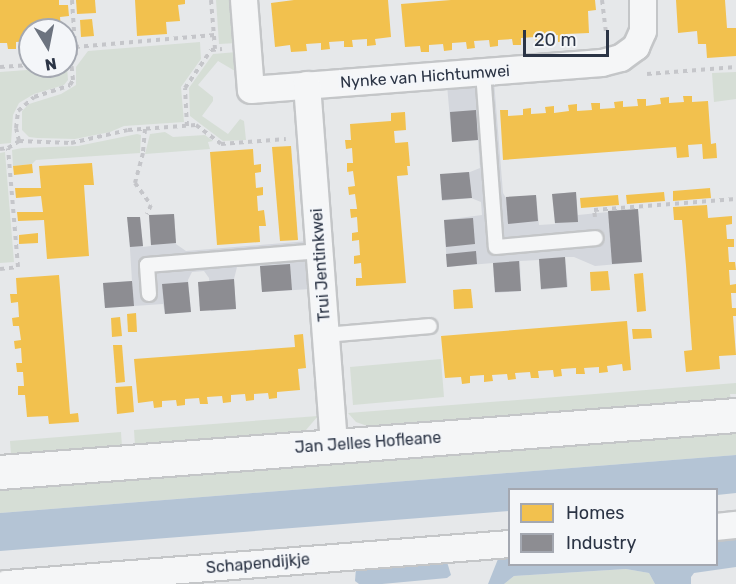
<!DOCTYPE html>
<style>
body{margin:0}
#map{position:relative;width:736px;height:584px;overflow:hidden;background:#e6e8ea;font-family:Rubik,sans-serif}
div>[style]{position:absolute}
.built>*{inset:0;background:#d4d7dd}
.green>*{inset:0;background:#d6ded6}
.water>*{inset:0;background:#b4c4d5}
.homes>*{inset:0;background:#f2c14e}
.industry>*{inset:0;background:#8d8d92}
.path>*{height:4px;margin-top:-2px;transform-origin:0;background:repeating-linear-gradient(90deg,#c5c6ca 0 4.5px,transparent 0 9px)}
.roads{filter:drop-shadow(2px 0 #c4c6c8) drop-shadow(-2px 0 #c4c6c8) drop-shadow(0 2px #c4c6c8) drop-shadow(0 -2px #c4c6c8)}
.service>*{height:14px;margin:-7px;padding:0 7px;transform-origin:7px;border-radius:7px;background:#f5f6f7}
.minor>*{height:26px;margin:-13px;padding:0 13px;transform-origin:13px;border-radius:13px;background:#f5f6f7}
.tertiary>*{height:33px;margin:-16.5px;padding:0 16.5px;transform-origin:16.5px;border-radius:16.5px;background:#f5f6f7}
span{translate:-50% -50%;white-space:nowrap;text-align:center;line-height:1.15;-webkit-text-stroke:6px #f4f6f9;paint-order:stroke}
.street-label{font-size:16px;color:#2b3445}
.legend{position:absolute;left:508px;top:488px;width:210px;height:78px;box-sizing:border-box;background:#f4f6f9;border:2px solid #a4a8b1;margin:0;padding:8px 10px;list-style:none;font-size:18px;color:#2b3445}
.legend li{display:flex;align-items:center;gap:12px;height:30px}
.legend b{width:30px;border:2px solid #a4a8b1}
.north{position:absolute;left:18px;top:18px;width:60px;height:60px;box-sizing:border-box;background:#f4f6f9;border:2px solid #a4a8b1;border-radius:50%;rotate:170deg;font-size:16px;font-weight:700;line-height:24px;text-align:center;color:#2b3445}
.north::after{content:'';display:block;margin:auto;width:21px;height:27px;background:#6c737f;clip-path:polygon(50% 0,100% 100%,50% 72%,0 100%)}
.scale{position:absolute;left:523px;top:30px;width:86px;height:27px;box-sizing:border-box;border:3px solid #2b3445;border-top:0;padding-left:8px;font-size:18px;line-height:21px;white-space:nowrap;color:#2b3445;-webkit-text-stroke:4px #f4f6f9;paint-order:stroke}
</style>
<div id="map">
<div class="built">
<i style="clip-path:polygon(494px 81px,503px 193px,506px 198px,536px 195px,539px 225px,555px 224px,553px 194px,576px 192px,578px 215px,638px 209px,642px 262px,595px 266px,574px 257px,565px 257px,568px 287px,541px 290px,539px 260px,520px 261px,521px 291px,495px 293px,493px 263px,447px 267px,444px 220px,482px 215px,481px 202px,471px 198px,442px 201px,440px 175px,470px 172px,480px 168px,478px 140px,452px 142px,447px 85px)"></i>
<i style="clip-path:polygon(174px 214px,176px 244px,186px 251px,308px 241px,311px 289px,262px 292px,260px 266px,237px 267px,234px 279px,236px 309px,211px 311px,209px 278px,204px 271px,192px 272px,188px 280px,191px 312px,165px 314px,163px 304px,105px 308px,103px 283px,132px 281px,128px 218px,140px 217px,143px 247px,151px 246px,149px 216px)"></i>
</div>
<div class="green">
<i style="clip-path:polygon(216px 0,233px 0,237px 43px,219px 44px)"></i>
<i style="clip-path:polygon(200px 42px,201px 59px,181px 87px,184px 122px,124px 126px,110px 132px,75px 139px,37px 138px,29px 137px,22px 130px,22px 111px,29px 104px,61px 94px,76px 85px,76px 67px,88px 51px)"></i>
<i style="clip-path:polygon(237px 52px,237px 68px,235px 71px,218px 61px,198px 85px,213px 97px,213px 101px,202px 116px,228px 134px,240px 119px,244px 121px,246px 140px,223px 141px,190px 116px,189px 88px,213px 54px)"></i>
<i style="clip-path:polygon(67px 67px,68px 80px,64px 85px,34px 94px,19px 103px,13px 115px,11px 143px,0 144px,0 72px)"></i>
<i style="clip-path:polygon(736px 72px,736px 99px,714px 102px,712px 73px)"></i>
<i style="clip-path:polygon(165px 132px,173px 137px,205px 135px,213px 141px,208px 142px,210px 149px,145px 154px,150px 134px)"></i>
<i style="clip-path:polygon(137px 134px,141px 135px,140px 153px,36px 160px,32px 164px,13px 166px,12px 150px,22px 148px,78px 146px)"></i>
<i style="clip-path:polygon(5px 152px,14px 262px,0 263px,0 153px)"></i>
<i style="clip-path:polygon(441px 359px,444px 397px,353px 405px,350px 367px)"></i>
<i style="clip-path:polygon(736px 383px,736px 394px,730px 394px,731px 400px,373px 428px,356px 422px,348px 413px)"></i>
<i style="clip-path:polygon(318px 416px,306px 430px,300px 432px,135px 446px,134px 430px)"></i>
<i style="clip-path:polygon(736px 429px,736px 455px,0 513px,0 486px)"></i>
<i style="clip-path:polygon(121px 432px,122px 447px,11px 455px,10px 441px)"></i>
<i style="clip-path:polygon(626px 569px,649px 573px,655px 584px,504px 584px,514px 576px)"></i>
</div>
<div class="water">
<i style="clip-path:polygon(736px 455px,736px 493px,717px 495px,716px 490px,510px 490px,509px 511px,0 551px,0 513px)"></i>
<i style="clip-path:polygon(736px 536px,736px 567px,694px 573px,691px 577px,691px 584px,655px 584px,649px 573px,626px 569px,514px 576px,504px 584px,488px 584px,498px 559px,509px 556px,510px 564px,716px 564px,717px 537px)"></i>
<i style="clip-path:polygon(447px 562px,451px 575px,447px 578px,382px 584px,359px 584px,355px 581px,356px 568px)"></i>
</div>
<div class="homes">
<i style="clip-path:polygon(0 0,59px 0,59px 5px,68px 5px,69px 16px,60px 17px,61px 30px,30px 30px,30px 41px,16px 42px,16px 49px,8px 49px,7px 43px,0 43px)"></i>
<i style="clip-path:polygon(76px 0,95px 0,96px 13px,77px 14px)"></i>
<i style="clip-path:polygon(135px 0,185px 0,185px 4px,178px 5px,180px 21px,166px 22px,167px 34px,137px 36px)"></i>
<i style="clip-path:polygon(294px 0,388px 0,391px 37px,375px 39px,376px 45px,367px 46px,367px 39px,352px 40px,353px 47px,344px 47px,344px 41px,329px 42px,330px 49px,321px 50px,321px 43px,306px 44px,307px 51px,291px 52px,290px 45px,275px 47px,271px 3px)"></i>
<i style="clip-path:polygon(451px 0,595px 0,596px 10px,588px 11px,589px 33px,566px 34px,567px 41px,558px 42px,558px 35px,544px 36px,544px 43px,536px 43px,535px 37px,521px 38px,521px 45px,513px 45px,512px 39px,498px 40px,498px 46px,490px 47px,489px 40px,474px 41px,475px 48px,467px 49px,466px 42px,452px 43px,452px 50px,444px 51px,443px 44px,429px 45px,429px 52px,421px 52px,420px 46px,405px 47px,401px 4px)"></i>
<i style="clip-path:polygon(676px 0,725px 0,727px 28px,736px 28px,736px 56px,707px 58px,706px 44px,698px 44px,697px 31px,678px 33px)"></i>
<i style="clip-path:polygon(92px 19px,94px 36px,81px 37px,80px 20px)"></i>
<i style="clip-path:polygon(683px 96px,692px 96px,692px 102px,708px 101px,711px 144px,716px 143px,717px 158px,703px 159px,702px 144px,688px 145px,689px 157px,677px 158px,676px 147px,503px 160px,500px 110px,508px 110px,508px 116px,523px 115px,523px 109px,531px 108px,531px 114px,546px 113px,545px 107px,554px 106px,554px 113px,569px 111px,568px 105px,577px 104px,577px 111px,592px 110px,591px 103px,600px 103px,600px 109px,615px 108px,614px 102px,623px 101px,623px 107px,638px 106px,637px 99px,646px 99px,646px 106px,661px 104px,660px 98px,669px 97px,669px 103px,684px 102px)"></i>
<i style="clip-path:polygon(405px 112px,406px 130px,394px 131px,395px 143px,408px 142px,410px 166px,407px 166px,408px 175px,397px 176px,406px 283px,356px 286px,356px 278px,362px 278px,361px 263px,354px 264px,354px 256px,360px 255px,359px 240px,352px 241px,352px 233px,358px 232px,357px 217px,351px 218px,350px 209px,357px 209px,355px 194px,349px 195px,348px 187px,355px 186px,353px 171px,347px 172px,347px 163px,353px 163px,352px 148px,346px 149px,345px 140px,351px 140px,350px 124px,391px 121px,391px 113px)"></i>
<i style="clip-path:polygon(291px 146px,298px 240px,280px 241px,272px 147px)"></i>
<i style="clip-path:polygon(253px 149px,254px 165px,261px 164px,261px 172px,255px 173px,256px 188px,263px 187px,263px 195px,257px 196px,258px 211px,264px 210px,266px 226px,259px 226px,260px 242px,217px 245px,210px 152px)"></i>
<i style="clip-path:polygon(92px 163px,94px 185px,84px 185px,89px 256px,47px 259px,44px 220px,18px 221px,17px 212px,43px 212px,41px 196px,16px 198px,15px 188px,41px 188px,39px 166px)"></i>
<i style="clip-path:polygon(32px 164px,33px 173px,14px 175px,13px 166px)"></i>
<i style="clip-path:polygon(710px 188px,711px 198px,673px 201px,673px 191px)"></i>
<i style="clip-path:polygon(664px 192px,665px 201px,627px 204px,626px 195px)"></i>
<i style="clip-path:polygon(618px 195px,619px 205px,581px 208px,580px 198px)"></i>
<i style="clip-path:polygon(707px 205px,708px 218px,732px 216px,732px 224px,726px 225px,727px 239px,734px 239px,734px 247px,728px 247px,729px 262px,735px 262px,736px 270px,729px 270px,730px 285px,736px 284px,736px 293px,731px 293px,732px 308px,736px 308px,736px 316px,733px 316px,736px 355px,719px 356px,720px 369px,686px 372px,684px 351px,692px 350px,686px 266px,682px 220px,674px 220px,673px 207px)"></i>
<i style="clip-path:polygon(38px 233px,38px 243px,19px 244px,19px 235px)"></i>
<i style="clip-path:polygon(608px 271px,610px 290px,591px 291px,590px 272px)"></i>
<i style="clip-path:polygon(643px 273px,646px 311px,637px 312px,634px 274px)"></i>
<i style="clip-path:polygon(59px 275px,70px 414px,78px 413px,79px 422px,49px 424px,48px 416px,27px 417px,25px 395px,18px 395px,18px 386px,24px 386px,23px 372px,17px 372px,16px 363px,22px 363px,21px 348px,15px 349px,14px 341px,21px 340px,19px 326px,13px 326px,12px 318px,19px 317px,18px 302px,11px 303px,10px 294px,17px 294px,16px 278px)"></i>
<i style="clip-path:polygon(463px 289px,471px 289px,473px 308px,454px 309px,453px 290px)"></i>
<i style="clip-path:polygon(136px 313px,137px 332px,128px 332px,127px 314px)"></i>
<i style="clip-path:polygon(120px 317px,122px 336px,112px 337px,111px 318px)"></i>
<i style="clip-path:polygon(627px 321px,631px 370px,623px 371px,622px 364px,607px 366px,608px 372px,599px 373px,599px 367px,584px 368px,585px 374px,576px 374px,576px 368px,561px 369px,562px 376px,554px 377px,553px 370px,538px 371px,539px 378px,531px 378px,530px 372px,515px 373px,516px 379px,508px 380px,507px 374px,492px 375px,493px 381px,484px 382px,484px 375px,470px 376px,470px 383px,462px 384px,461px 377px,445px 378px,441px 336px)"></i>
<i style="clip-path:polygon(632px 329px,651px 329px,652px 338px,633px 339px)"></i>
<i style="clip-path:polygon(303px 334px,306px 368px,298px 369px,300px 390px,277px 392px,277px 398px,269px 399px,268px 393px,254px 394px,254px 400px,246px 401px,245px 394px,231px 395px,231px 402px,223px 403px,222px 396px,207px 397px,208px 404px,200px 404px,199px 398px,185px 399px,185px 405px,177px 406px,176px 400px,162px 401px,162px 407px,154px 408px,153px 401px,138px 403px,134px 359px,295px 347px,294px 335px)"></i>
<i style="clip-path:polygon(113px 345px,122px 345px,125px 382px,116px 383px)"></i>
<i style="clip-path:polygon(132px 386px,134px 412px,117px 414px,115px 387px)"></i>
</div>
<div class="industry">
<i style="clip-path:polygon(476px 110px,478px 140px,452px 142px,450px 112px)"></i>
<i style="clip-path:polygon(469px 172px,472px 198px,442px 200px,440px 174px)"></i>
<i style="clip-path:polygon(576px 192px,578px 222px,555px 223px,552px 194px)"></i>
<i style="clip-path:polygon(536px 195px,538px 221px,508px 224px,506px 197px)"></i>
<i style="clip-path:polygon(638px 209px,642px 262px,612px 264px,608px 211px)"></i>
<i style="clip-path:polygon(174px 214px,176px 243px,151px 245px,149px 215px)"></i>
<i style="clip-path:polygon(127px 217px,140px 217px,143px 246px,130px 247px)"></i>
<i style="clip-path:polygon(473px 218px,475px 244px,446px 247px,444px 220px)"></i>
<i style="clip-path:polygon(476px 251px,477px 264px,447px 267px,446px 254px)"></i>
<i style="clip-path:polygon(565px 257px,567px 287px,541px 289px,539px 259px)"></i>
<i style="clip-path:polygon(519px 261px,521px 291px,495px 292px,493px 263px)"></i>
<i style="clip-path:polygon(290px 264px,292px 290px,262px 292px,260px 266px)"></i>
<i style="clip-path:polygon(234px 279px,236px 309px,200px 311px,198px 282px)"></i>
<i style="clip-path:polygon(132px 281px,134px 306px,105px 308px,103px 283px)"></i>
<i style="clip-path:polygon(188px 282px,191px 312px,165px 314px,162px 284px)"></i>
</div>
<div class="path">
<i style="left:72px;top:0;width:47px;rotate:86.3deg"></i>
<i style="left:211px;top:0;width:49px;rotate:85.3deg"></i>
<i style="left:602px;top:0;width:35px;rotate:83deg"></i>
<i style="left:66px;top:62px;width:5px"></i>
<i style="left:71px;top:62px;width:9px;rotate:-54deg"></i>
<i style="left:76px;top:55px;width:8px;rotate:-97deg"></i>
<i style="left:75px;top:47px;width:140px;rotate:-4.9deg"></i>
<i style="left:0;top:67px;width:30px;rotate:-4deg"></i>
<i style="left:647px;top:74px;width:89px;rotate:-4.5deg"></i>
<i style="left:187px;top:126px;width:38px;rotate:-93deg"></i>
<i style="left:185px;top:88px;width:46px;rotate:-55.6deg"></i>
<i style="left:211px;top:50px;width:11px;rotate:-5deg"></i>
<i style="left:145px;top:129px;width:24px;rotate:95deg"></i>
<i style="left:143px;top:153px;width:31px;rotate:105deg"></i>
<i style="left:135px;top:183px;width:27px;rotate:54deg"></i>
<i style="left:151px;top:205px;width:10px;rotate:114deg"></i>
<i style="left:19px;top:141px;width:13px;rotate:-103deg"></i>
<i style="left:16px;top:128px;width:17px;rotate:-83deg"></i>
<i style="left:18px;top:111px;width:21px;rotate:-41deg"></i>
<i style="left:34px;top:97px;width:38px;rotate:-18deg"></i>
<i style="left:70px;top:85px;width:6px;rotate:-59deg"></i>
<i style="left:73px;top:80px;width:18px;rotate:-96deg"></i>
<i style="left:0;top:149px;width:8px;rotate:-7deg"></i>
<i style="left:8px;top:148px;width:13px;rotate:-32deg"></i>
<i style="left:19px;top:141px;width:52px;rotate:2.2deg"></i>
<i style="left:71px;top:143px;width:58px;rotate:-12.8deg"></i>
<i style="left:128px;top:130px;width:68px;rotate:-4.2deg"></i>
<i style="left:196px;top:125px;width:31px;rotate:37deg"></i>
<i style="left:221px;top:144px;width:65px;rotate:-4.4deg"></i>
<i style="left:595px;top:217px;width:7px;rotate:-98deg"></i>
<i style="left:594px;top:210px;width:142px;rotate:-4.4deg"></i>
<i style="left:0;top:269px;width:18px;rotate:-6deg"></i>
<i style="left:18px;top:267px;width:119px;rotate:-94.8deg"></i>
</div>
<div class="roads">
<div class="service">
<i style="left:483px;top:72px;width:175px;rotate:85.8deg"></i>
<i style="left:496px;top:247px;width:100px;rotate:-5.1deg"></i>
<i style="left:149px;top:294px;width:29px;rotate:-94deg"></i>
<i style="left:147px;top:265px;width:174px;rotate:-4.6deg"></i>
<i style="left:326px;top:335px;width:104px;rotate:-4.9deg"></i>
</div>
<div class="minor">
<i style="left:244px;top:0;width:90px;rotate:85.6deg"></i>
<i style="left:251px;top:90px;width:352px;rotate:-4.4deg"></i>
<i style="left:602px;top:63px;width:20px;rotate:-15deg"></i>
<i style="left:621px;top:58px;width:19px;rotate:-36deg"></i>
<i style="left:636px;top:47px;width:17px;rotate:-66deg"></i>
<i style="left:643px;top:31px;width:31px;rotate:-90deg"></i>
<i style="left:307px;top:85px;width:361px;rotate:85.7deg"></i>
<i style="left:716px;top:527px;width:20px;rotate:-6deg"></i>
<i style="left:6px;top:584px;width:506px;rotate:-4.54deg"></i>
</div>
<div class="tertiary">
<i style="left:0;top:472px;width:738px;rotate:-4.43deg"></i>
</div>
</div>
<div class="street-label">
<span style="left:425px;top:77px;rotate:-4deg">Nynke van Hichtumwei</span>
<span style="left:321px;top:265px;rotate:-94deg">Trui Jentinkwei</span>
<span style="left:368px;top:443px;rotate:-4deg">Jan Jelles Hofleane</span>
<span style="left:258px;top:564px;rotate:-5deg">Schapendijkje</span>
</div>
<ul class="legend">
<li><b style="height:16px;background:#f2c14e"></b>Homes</li>
<li><b style="height:16px;background:#8d8d92"></b>Industry</li>
</ul>
<div class="north">N</div>
<div class="scale">20 m</div>
</div>
